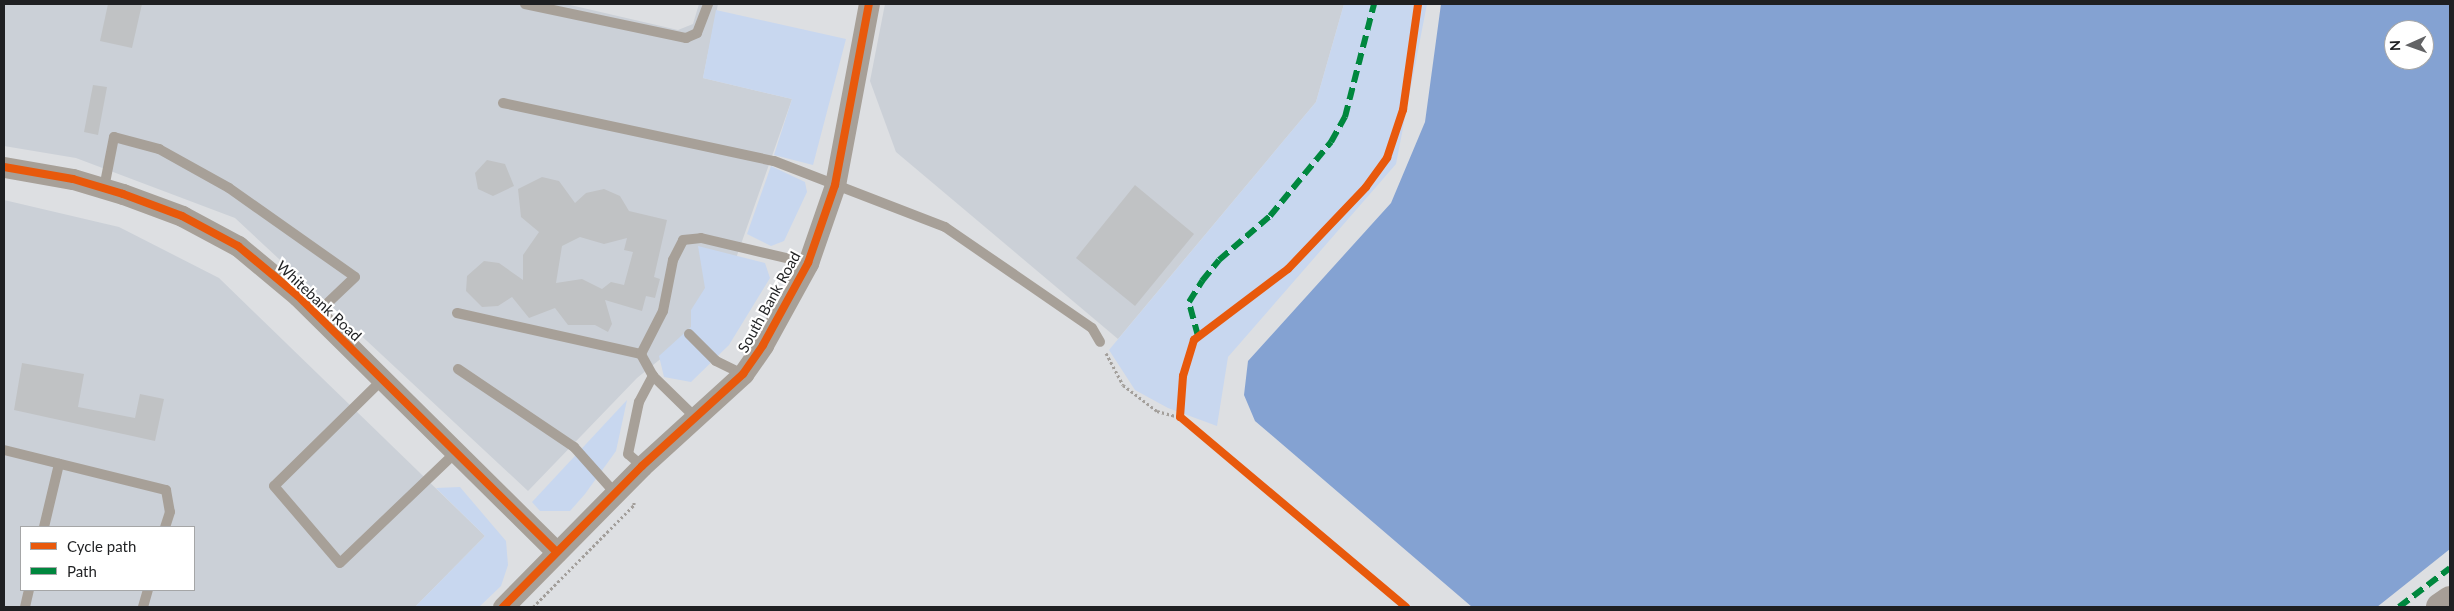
<!DOCTYPE html>
<style>
body{margin:0}
#map{position:relative;width:2454px;height:611px;overflow:hidden;background:#dddfe2;font-family:Lato,sans-serif}
div>[style]{position:absolute}
.built>*{inset:0;background:#cbd0d7}
.green>*{inset:0;background:#c8d7ef}
.water>*{inset:0;background:#84a2d2}
.building>*{inset:0;background:#c0c2c4}
.path>*{height:3px;margin-top:-1.5px;transform-origin:0;background:repeating-linear-gradient(90deg,#a39f9b 0 2.5px,transparent 0 5px)}
.lane>*{height:10px;margin:-5px;padding:0 5px;transform-origin:5px;border-radius:5px;background:#a7a098}
.street>*{height:21px;margin:-10.5px;padding:0 10.5px;transform-origin:10.5px;border-radius:10.5px;background:#a7a098}
.secondary>*{height:28px;margin:-14px;padding:0 14px;transform-origin:14px;border-radius:14px;background:#a69e97}
.quiet>*{height:6px;margin-top:-3px;transform-origin:0;background:repeating-linear-gradient(90deg,#00873e 0 12px,transparent 0 18px)}
.cycleway>*{height:8px;margin:-4px;padding:0 4px;transform-origin:4px;border-radius:4px;background:#e8590c}
span{translate:-50% -50%;white-space:nowrap;text-align:center;line-height:1.15;-webkit-text-stroke:4.5px #fff;paint-order:stroke}
.street-label{font-size:15px;color:#1f2022}
.frame{position:absolute;inset:0;border:5px solid #1f2022;pointer-events:none}
.legend{position:absolute;left:20px;top:526px;width:175px;height:65px;box-sizing:border-box;background:#fff;border:1px solid #a5a6a7;margin:0;padding:6px 9px;list-style:none;font-size:15px;color:#1f2022}
.legend li{display:flex;align-items:center;gap:10px;height:25px}
.legend b{width:25px;border:1px solid #a5a6a7}
.north{position:absolute;left:2384px;top:20px;width:50px;height:50px;box-sizing:border-box;background:#fff;border:1px solid #a5a6a7;border-radius:50%;rotate:268deg;font-size:14px;font-weight:700;line-height:20px;text-align:center;color:#1f2022}
.north::after{content:'';display:block;margin:auto;width:18px;height:22px;background:#626365;clip-path:polygon(50% 0,100% 100%,50% 72%,0 100%)}
</style>
<div id="map">
<div class="built">
<i style="clip-path:polygon(4px 4px,566px 4px,678px 30px,693px 24px,699px 4px,718px 4px,703px 78px,792px 99px,727px 284px,674px 348px,637px 378px,528px 491px,235px 218px,76px 158px,4px 146px)"></i>
<i style="clip-path:polygon(885px 4px,1344px 4px,1316px 102px,1118px 339px,896px 152px,870px 81px)"></i>
<i style="clip-path:polygon(evenodd,4px 200px,119px 227px,219px 278px,485px 536px,415px 607px,4px 607px,4px 200px,21px 527px,194px 527px,194px 590px,21px 590px,21px 527px)"></i>
</div>
<div class="green">
<i style="clip-path:polygon(1344px 4px,1427px 4px,1396px 164px,1228px 357px,1217px 426px,1168px 408px,1135px 390px,1109px 350px,1316px 102px)"></i>
<i style="clip-path:polygon(716px 10px,846px 39px,813px 165px,774px 155px,792px 99px,703px 78px)"></i>
<i style="clip-path:polygon(771px 166px,805px 182px,807px 192px,784px 241px,771px 246px,747px 234px)"></i>
<i style="clip-path:polygon(698px 246px,765px 263px,770px 278px,729px 345px,691px 382px,664px 377px,659px 356px,691px 327px,691px 310px,705px 288px)"></i>
<i style="clip-path:polygon(627px 400px,616px 451px,585px 494px,570px 511px,540px 511px,532px 502px)"></i>
<i style="clip-path:polygon(460px 487px,506px 541px,508px 565px,501px 586px,479px 607px,415px 607px,485px 536px,436px 488px)"></i>
</div>
<div class="water">
<i style="clip-path:polygon(evenodd,1441px 4px,2450px 4px,2450px 549px,2377px 607px,1472px 607px,1255px 421px,1244px 395px,1248px 361px,1391px 203px,1425px 122px,1441px 4px,2394px 30px,2424px 30px,2424px 60px,2394px 60px,2394px 30px)"></i>
</div>
<div class="building">
<i style="clip-path:polygon(108px 4px,142px 4px,132px 48px,100px 41px)"></i>
<i style="clip-path:polygon(93px 85px,107px 87px,98px 135px,84px 132px)"></i>
<i style="clip-path:polygon(487px 160px,505px 164px,514px 186px,493px 196px,478px 189px,475px 173px)"></i>
<i style="clip-path:polygon(evenodd,542px 177px,559px 181px,575px 203px,586px 193px,604px 189px,620px 196px,629px 211px,667px 220px,654px 277px,660px 279px,655px 298px,646px 296px,642px 311px,605px 300px,612px 324px,608px 332px,595px 325px,568px 325px,555px 308px,529px 318px,512px 297px,498px 306px,482px 307px,466px 291px,467px 276px,484px 261px,499px 263px,523px 280px,523px 255px,539px 232px,521px 217px,518px 189px,542px 177px,580px 237px,604px 244px,627px 238px,624px 250px,633px 252px,624px 285px,611px 282px,602px 289px,582px 279px,556px 283px,562px 246px,580px 237px)"></i>
<i style="clip-path:polygon(1135px 185px,1194px 234px,1135px 306px,1076px 258px)"></i>
<i style="clip-path:polygon(22px 363px,84px 374px,78px 407px,135px 418px,140px 394px,164px 399px,155px 441px,14px 410px)"></i>
</div>
<div class="path">
<i style="left:1106px;top:353px;width:36px;rotate:62deg"></i>
<i style="left:1123px;top:385px;width:43px;rotate:37.4deg"></i>
<i style="left:1157px;top:411px;width:24px;rotate:15deg"></i>
<i style="left:533px;top:607px;width:144px;rotate:-45.3deg"></i>
<i style="left:634px;top:505px;width:5px;rotate:-90deg"></i>
<i style="left:1406px;top:607px;width:295px;rotate:-139.9deg"></i>
<i style="left:1180px;top:417px;width:41px;rotate:-85.8deg"></i>
<i style="left:1183px;top:376px;width:38px;rotate:-73deg"></i>
<i style="left:1194px;top:340px;width:118px;rotate:-37.1deg"></i>
<i style="left:1288px;top:269px;width:113px;rotate:-46.4deg"></i>
<i style="left:1366px;top:187px;width:36px;rotate:-54deg"></i>
<i style="left:1387px;top:158px;width:51px;rotate:-71.6deg"></i>
<i style="left:1403px;top:110px;width:107px;rotate:-81.9deg"></i>
</div>
<div class="lane">
<i style="left:525px;top:4px;width:165px;rotate:11.9deg"></i>
<i style="left:686px;top:38px;width:12px;rotate:-24deg"></i>
<i style="left:697px;top:33px;width:31px;rotate:-69deg"></i>
<i style="left:503px;top:103px;width:277px;rotate:12.1deg"></i>
<i style="left:774px;top:161px;width:183px;rotate:21.1deg"></i>
<i style="left:945px;top:227px;width:178px;rotate:34.5deg"></i>
<i style="left:1092px;top:328px;width:16px;rotate:60deg"></i>
<i style="left:104px;top:188px;width:52px;rotate:-78.9deg"></i>
<i style="left:114px;top:137px;width:47px;rotate:14.9deg"></i>
<i style="left:159px;top:149px;width:80px;rotate:29.1deg"></i>
<i style="left:229px;top:188px;width:154px;rotate:35.2deg"></i>
<i style="left:355px;top:277px;width:55px;rotate:136.5deg"></i>
<i style="left:457px;top:313px;width:189px;rotate:12.6deg"></i>
<i style="left:689px;top:334px;width:38px;rotate:45deg"></i>
<i style="left:716px;top:361px;width:30px;rotate:26deg"></i>
<i style="left:458px;top:369px;width:140px;rotate:33.9deg"></i>
<i style="left:574px;top:447px;width:62px;rotate:48.3deg"></i>
<i style="left:653px;top:376px;width:25px;rotate:-119deg"></i>
<i style="left:641px;top:354px;width:48px;rotate:-62.9deg"></i>
<i style="left:663px;top:311px;width:52px;rotate:-78.9deg"></i>
<i style="left:673px;top:260px;width:22px;rotate:-63deg"></i>
<i style="left:683px;top:240px;width:18px;rotate:-6deg"></i>
<i style="left:701px;top:238px;width:110px;rotate:13.2deg"></i>
<i style="left:382px;top:380px;width:151px;rotate:135.5deg"></i>
<i style="left:274px;top:486px;width:101px;rotate:49.4deg"></i>
<i style="left:340px;top:563px;width:159px;rotate:-43.7deg"></i>
<i style="left:4px;top:450px;width:167px;rotate:13.9deg"></i>
<i style="left:166px;top:490px;width:22px;rotate:80deg"></i>
<i style="left:170px;top:512px;width:16px;rotate:108deg"></i>
<i style="left:642px;top:466px;width:18px;rotate:-139deg"></i>
<i style="left:628px;top:454px;width:53px;rotate:-78.1deg"></i>
<i style="left:639px;top:402px;width:30px;rotate:-62deg"></i>
<i style="left:653px;top:376px;width:62px;rotate:44.3deg"></i>
<i style="left:44px;top:527px;width:65px;rotate:-76.6deg"></i>
<i style="left:25px;top:607px;width:17px;rotate:-77deg"></i>
<i style="left:143px;top:607px;width:18px;rotate:-74deg"></i>
</div>
<div class="street">
<i style="left:4px;top:167px;width:70px;rotate:9.9deg"></i>
<i style="left:73px;top:179px;width:52px;rotate:16.7deg"></i>
<i style="left:123px;top:194px;width:63px;rotate:20.4deg"></i>
<i style="left:182px;top:216px;width:64px;rotate:28.2deg"></i>
<i style="left:238px;top:246px;width:78px;rotate:39.8deg"></i>
<i style="left:298px;top:296px;width:364px;rotate:44.7deg"></i>
<i style="left:503px;top:607px;width:198px;rotate:-45.4deg"></i>
<i style="left:642px;top:466px;width:137px;rotate:-42.3deg"></i>
<i style="left:743px;top:374px;width:35px;rotate:-55deg"></i>
<i style="left:763px;top:345px;width:94px;rotate:-61.2deg"></i>
<i style="left:808px;top:263px;width:83px;rotate:-70.9deg"></i>
<i style="left:835px;top:185px;width:184px;rotate:-79.4deg"></i>
</div>
<div class="secondary">
<i style="left:2440px;top:607px;width:12px;rotate:-35deg"></i>
</div>
<div class="quiet">
<i style="left:1198px;top:336px;width:35px;rotate:-105deg"></i>
<i style="left:1189px;top:302px;width:25px;rotate:-58deg"></i>
<i style="left:1202px;top:281px;width:27px;rotate:-51deg"></i>
<i style="left:1219px;top:260px;width:67px;rotate:-40.8deg"></i>
<i style="left:1270px;top:216px;width:96px;rotate:-50.5deg"></i>
<i style="left:1331px;top:142px;width:29px;rotate:-61deg"></i>
<i style="left:1345px;top:117px;width:117px;rotate:-75.6deg"></i>
<i style="left:2399px;top:607px;width:64px;rotate:-37.4deg"></i>
</div>
<div class="cycleway">
<i style="left:4px;top:167px;width:70px;rotate:9.9deg"></i>
<i style="left:73px;top:179px;width:52px;rotate:16.7deg"></i>
<i style="left:123px;top:194px;width:63px;rotate:20.4deg"></i>
<i style="left:182px;top:216px;width:64px;rotate:28.2deg"></i>
<i style="left:238px;top:246px;width:78px;rotate:39.8deg"></i>
<i style="left:298px;top:296px;width:364px;rotate:44.7deg"></i>
<i style="left:503px;top:607px;width:198px;rotate:-45.4deg"></i>
<i style="left:642px;top:466px;width:137px;rotate:-42.3deg"></i>
<i style="left:743px;top:374px;width:35px;rotate:-55deg"></i>
<i style="left:763px;top:345px;width:94px;rotate:-61.2deg"></i>
<i style="left:808px;top:263px;width:83px;rotate:-70.9deg"></i>
<i style="left:835px;top:185px;width:184px;rotate:-79.4deg"></i>
<i style="left:1406px;top:607px;width:295px;rotate:-139.9deg"></i>
<i style="left:1180px;top:417px;width:41px;rotate:-85.8deg"></i>
<i style="left:1183px;top:376px;width:38px;rotate:-73deg"></i>
<i style="left:1194px;top:340px;width:118px;rotate:-37.1deg"></i>
<i style="left:1288px;top:269px;width:113px;rotate:-46.4deg"></i>
<i style="left:1366px;top:187px;width:36px;rotate:-54deg"></i>
<i style="left:1387px;top:158px;width:51px;rotate:-71.6deg"></i>
<i style="left:1403px;top:110px;width:107px;rotate:-81.9deg"></i>
</div>
<div class="street-label">
<span style="left:319px;top:301px;rotate:43deg">Whitebank Road</span>
<span style="left:769px;top:302px;rotate:-61deg">South Bank Road</span>
</div>
<div class="frame"></div>
<ul class="legend">
<li><b style="height:6px;background:#e8590c"></b>Cycle path</li>
<li><b style="height:6px;background:#00873e"></b>Path</li>
</ul>
<div class="north">N</div>
</div>
